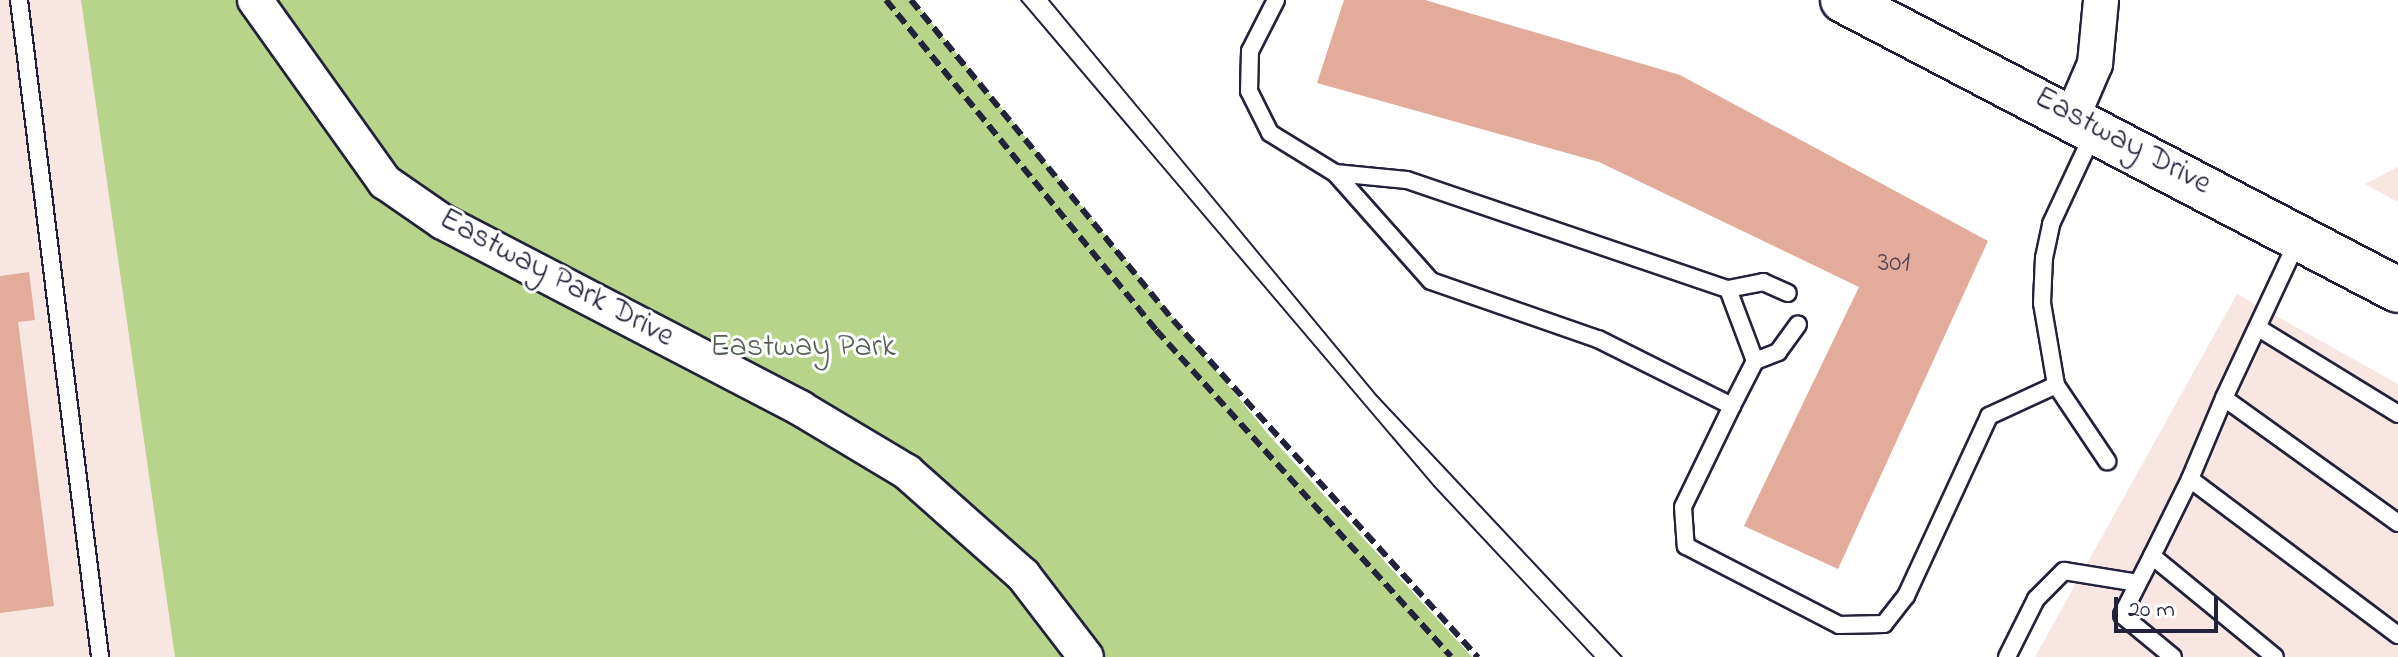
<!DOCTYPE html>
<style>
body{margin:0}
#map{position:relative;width:2398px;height:657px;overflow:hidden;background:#fff;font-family:"Indie Flower",sans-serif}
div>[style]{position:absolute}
.built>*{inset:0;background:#f7e6e1}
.green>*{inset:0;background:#b8d48b}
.building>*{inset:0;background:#e3ab9a}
.roads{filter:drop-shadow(2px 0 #22223b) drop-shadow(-2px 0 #22223b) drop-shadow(0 2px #22223b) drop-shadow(0 -2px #22223b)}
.service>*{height:16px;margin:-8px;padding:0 8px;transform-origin:8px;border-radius:8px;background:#fff}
.minor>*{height:34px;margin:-17px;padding:0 17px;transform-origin:17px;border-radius:17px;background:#fff}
.secondary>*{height:44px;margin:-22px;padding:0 22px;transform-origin:22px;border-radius:22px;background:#fff}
.tram>*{height:2px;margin:-1px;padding:0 1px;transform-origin:1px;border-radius:1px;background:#22223b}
.rail>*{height:6px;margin-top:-3px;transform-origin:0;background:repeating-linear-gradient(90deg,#22223b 0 12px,transparent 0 18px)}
span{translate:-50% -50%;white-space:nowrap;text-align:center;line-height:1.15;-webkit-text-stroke:6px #fff;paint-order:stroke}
.number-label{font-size:28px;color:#524453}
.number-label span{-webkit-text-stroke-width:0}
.street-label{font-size:32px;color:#22223b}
.park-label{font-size:32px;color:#566057}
.scale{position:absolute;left:2114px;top:597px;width:104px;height:36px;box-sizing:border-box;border:4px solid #22223b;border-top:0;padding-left:10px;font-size:24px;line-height:28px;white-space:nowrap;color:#22223b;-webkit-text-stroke:6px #fff;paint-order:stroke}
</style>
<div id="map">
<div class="built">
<i style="clip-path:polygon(0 0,147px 0,665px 657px,0 657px)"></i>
<i style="clip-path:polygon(2398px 167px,2398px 202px,2365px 184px)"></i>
<i style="clip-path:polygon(2237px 294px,2398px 384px,2398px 657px,2035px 657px)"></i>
</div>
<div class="green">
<i style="clip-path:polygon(81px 0,913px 0,1268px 434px,1472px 657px,175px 657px)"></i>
</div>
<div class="building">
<i style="clip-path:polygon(1344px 0,1425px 0,1680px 75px,1988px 241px,1838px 569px,1744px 526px,1859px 287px,1599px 162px,1317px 83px)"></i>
<i style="clip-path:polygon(29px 272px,35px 320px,18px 322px,54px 606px,0 613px,0 276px)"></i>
</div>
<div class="roads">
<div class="service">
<i style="left:19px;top:0;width:662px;rotate:82.97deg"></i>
<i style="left:1276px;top:0;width:57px;rotate:117deg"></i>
<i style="left:1250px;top:51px;width:40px;rotate:91.4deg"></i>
<i style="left:1249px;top:91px;width:47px;rotate:63.4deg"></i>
<i style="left:1270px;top:133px;width:76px;rotate:31.6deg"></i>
<i style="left:1335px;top:173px;width:144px;rotate:48.4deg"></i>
<i style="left:1431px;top:281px;width:177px;rotate:19.2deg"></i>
<i style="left:1598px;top:339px;width:150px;rotate:26.6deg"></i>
<i style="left:1732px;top:406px;width:112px;rotate:115.9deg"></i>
<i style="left:1683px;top:507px;width:39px;rotate:86deg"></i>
<i style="left:1686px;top:546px;width:172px;rotate:27.3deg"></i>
<i style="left:1839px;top:625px;width:45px;rotate:-1.3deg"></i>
<i style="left:1884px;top:624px;width:36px;rotate:-52deg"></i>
<i style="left:1906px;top:596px;width:198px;rotate:-65.2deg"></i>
<i style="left:1989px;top:416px;width:74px;rotate:-24.8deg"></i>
<i style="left:2056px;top:385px;width:83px;rotate:-99.7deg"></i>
<i style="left:2042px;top:303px;width:45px;rotate:-87.5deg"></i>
<i style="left:2044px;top:258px;width:35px;rotate:-78deg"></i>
<i style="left:2051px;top:224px;width:99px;rotate:-65deg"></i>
<i style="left:1335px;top:173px;width:72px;rotate:5.6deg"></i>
<i style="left:1407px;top:180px;width:339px;rotate:18.8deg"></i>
<i style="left:1728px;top:289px;width:77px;rotate:69.4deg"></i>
<i style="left:1755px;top:361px;width:51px;rotate:117.1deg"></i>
<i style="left:1728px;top:289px;width:36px;rotate:-11deg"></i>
<i style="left:1763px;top:282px;width:27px;rotate:24deg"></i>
<i style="left:2260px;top:329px;width:162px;rotate:31.6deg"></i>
<i style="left:1755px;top:361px;width:25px;rotate:-21deg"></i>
<i style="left:1778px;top:352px;width:34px;rotate:-54deg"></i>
<i style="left:2056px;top:385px;width:92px;rotate:56.1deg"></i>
<i style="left:2224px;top:398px;width:177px;rotate:-64.9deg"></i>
<i style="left:2190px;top:479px;width:86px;rotate:116.3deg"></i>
<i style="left:2152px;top:556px;width:159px;rotate:39.4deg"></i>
<i style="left:2398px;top:523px;width:214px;rotate:-144.3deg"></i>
<i style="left:2224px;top:398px;width:88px;rotate:112.8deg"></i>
<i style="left:2190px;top:479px;width:260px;rotate:36.9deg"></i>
<i style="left:2152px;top:556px;width:66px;rotate:117deg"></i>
<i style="left:2122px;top:615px;width:66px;rotate:39.5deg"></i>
<i style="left:2007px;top:657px;width:65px;rotate:-63.4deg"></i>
<i style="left:2036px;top:599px;width:40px;rotate:-45deg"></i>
<i style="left:2064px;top:571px;width:75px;rotate:9.2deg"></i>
</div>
<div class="minor">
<i style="left:255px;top:0;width:224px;rotate:54.5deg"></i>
<i style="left:385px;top:182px;width:70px;rotate:34.6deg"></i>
<i style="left:443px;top:222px;width:403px;rotate:27.5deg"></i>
<i style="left:800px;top:408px;width:125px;rotate:30.9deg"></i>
<i style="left:907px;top:472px;width:155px;rotate:41.6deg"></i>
<i style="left:1023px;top:575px;width:103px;rotate:52.5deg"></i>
<i style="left:2073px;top:115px;width:56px;rotate:-66.7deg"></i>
<i style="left:2095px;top:64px;width:64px;rotate:-84.6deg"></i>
</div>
<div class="secondary">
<i style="left:1843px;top:0;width:626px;rotate:27.59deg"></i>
</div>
</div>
<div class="tram">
<i style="left:1021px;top:0;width:638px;rotate:49.64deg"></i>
<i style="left:1434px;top:486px;width:234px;rotate:46.9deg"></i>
<i style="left:1049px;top:0;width:513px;rotate:50.38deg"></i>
<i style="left:1376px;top:395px;width:359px;rotate:46.8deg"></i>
</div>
<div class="rail">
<i style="left:886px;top:0;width:426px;rotate:50.7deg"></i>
<i style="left:1156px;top:330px;width:440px;rotate:47.9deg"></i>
<i style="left:911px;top:0;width:414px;rotate:50.7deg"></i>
<i style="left:1173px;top:320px;width:455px;rotate:47.9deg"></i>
</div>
<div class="number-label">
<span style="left:1894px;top:264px">301</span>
</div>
<div class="street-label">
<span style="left:2122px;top:142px;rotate:28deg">Eastway Drive</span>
<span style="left:556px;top:279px;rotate:28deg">Eastway Park Drive</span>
</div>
<div class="park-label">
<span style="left:803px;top:348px">Eastway Park</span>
</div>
<div class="scale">20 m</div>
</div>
